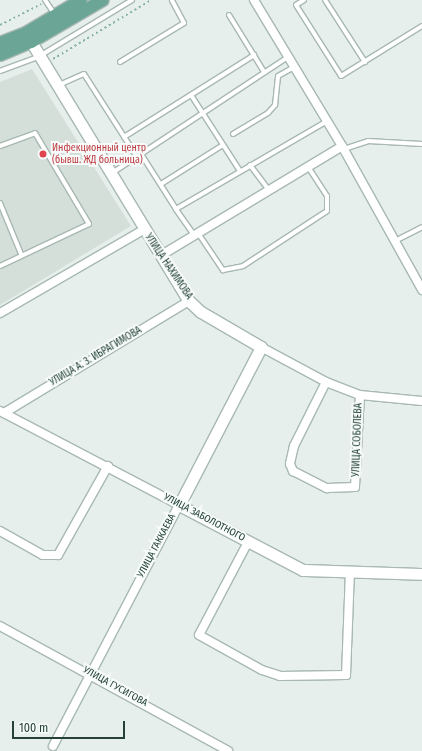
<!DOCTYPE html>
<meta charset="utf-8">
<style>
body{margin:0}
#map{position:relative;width:422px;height:751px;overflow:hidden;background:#e6efeb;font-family:"Fira Sans Condensed",sans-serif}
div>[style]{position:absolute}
.built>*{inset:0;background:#d4dfda}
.path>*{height:1.5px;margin-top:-0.75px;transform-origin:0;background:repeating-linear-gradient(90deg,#86b3a5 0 2px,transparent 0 5px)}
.roads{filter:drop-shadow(1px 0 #a8b8b2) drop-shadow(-1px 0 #a8b8b2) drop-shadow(0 1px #a8b8b2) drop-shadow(0 -1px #a8b8b2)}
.lane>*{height:4px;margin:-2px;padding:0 2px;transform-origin:2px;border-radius:2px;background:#fff}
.street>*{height:8px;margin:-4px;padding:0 4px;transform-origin:4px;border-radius:4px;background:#fff}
.secondary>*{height:11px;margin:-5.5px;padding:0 5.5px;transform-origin:5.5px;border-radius:5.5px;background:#fff}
.primary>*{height:12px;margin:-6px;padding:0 6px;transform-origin:6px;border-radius:6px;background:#6aa596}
.dots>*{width:11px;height:11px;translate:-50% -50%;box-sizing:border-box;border:2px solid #f7fbf9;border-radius:50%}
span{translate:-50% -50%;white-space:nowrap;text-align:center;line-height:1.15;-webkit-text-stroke:4px #f7fbf9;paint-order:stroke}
.health-label{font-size:10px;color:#be3a42}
.left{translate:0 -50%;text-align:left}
.street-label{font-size:10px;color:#24423a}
.scale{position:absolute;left:12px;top:721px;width:113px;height:18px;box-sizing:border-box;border:2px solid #24423a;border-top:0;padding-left:5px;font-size:12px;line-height:14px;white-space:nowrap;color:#24423a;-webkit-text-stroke:3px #f7fbf9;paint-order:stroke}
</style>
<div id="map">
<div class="built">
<i style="clip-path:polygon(32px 69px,131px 226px,0 305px,0 82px)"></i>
</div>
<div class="path">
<i style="left:0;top:25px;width:46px;rotate:-27.1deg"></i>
<i style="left:53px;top:59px;width:114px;rotate:-31deg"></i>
</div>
<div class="roads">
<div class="lane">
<i style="left:45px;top:0;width:18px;rotate:56deg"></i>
<i style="left:304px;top:0;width:9px;rotate:148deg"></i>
<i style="left:296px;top:5px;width:84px;rotate:57.6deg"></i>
<i style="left:341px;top:76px;width:95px;rotate:-31.7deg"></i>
<i style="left:325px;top:0;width:74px;rotate:57.2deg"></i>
<i style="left:229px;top:15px;width:67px;rotate:58.4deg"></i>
<i style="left:120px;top:62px;width:75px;rotate:-31.4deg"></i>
<i style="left:184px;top:23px;width:26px;rotate:-118deg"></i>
<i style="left:0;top:71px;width:40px;rotate:-20.2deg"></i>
<i style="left:38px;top:57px;width:110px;rotate:-31.2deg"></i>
<i style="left:59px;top:85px;width:27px;rotate:-24deg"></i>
<i style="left:84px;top:74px;width:98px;rotate:57.4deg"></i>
<i style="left:191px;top:95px;width:90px;rotate:57.2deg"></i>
<i style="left:233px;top:134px;width:41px;rotate:-31deg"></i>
<i style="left:268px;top:113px;width:11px;rotate:-49deg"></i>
<i style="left:275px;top:105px;width:29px;rotate:-84deg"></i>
<i style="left:278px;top:76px;width:18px;rotate:-29deg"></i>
<i style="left:124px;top:137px;width:154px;rotate:-32.2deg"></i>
<i style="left:0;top:146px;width:37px;rotate:-20deg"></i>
<i style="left:35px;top:133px;width:106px;rotate:59.3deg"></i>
<i style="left:89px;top:224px;width:98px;rotate:154.7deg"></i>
<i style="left:344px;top:149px;width:25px;rotate:-18deg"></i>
<i style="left:368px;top:141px;width:54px;rotate:3.2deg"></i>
<i style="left:141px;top:154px;width:65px;rotate:57.5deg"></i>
<i style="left:250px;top:165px;width:31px;rotate:53deg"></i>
<i style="left:112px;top:173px;width:211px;rotate:-33.4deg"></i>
<i style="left:161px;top:184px;width:73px;rotate:-32.2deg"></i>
<i style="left:0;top:203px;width:55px;rotate:67.6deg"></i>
<i style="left:198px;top:233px;width:45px;rotate:56deg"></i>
<i style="left:223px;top:270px;width:20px;rotate:-11deg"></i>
<i style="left:243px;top:266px;width:100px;rotate:-33.2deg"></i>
<i style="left:327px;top:211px;width:15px;rotate:-90deg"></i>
<i style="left:327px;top:196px;width:35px;rotate:-123deg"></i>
<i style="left:194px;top:235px;width:32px;rotate:-125deg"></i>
<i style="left:176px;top:209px;width:175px;rotate:-30.2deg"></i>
<i style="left:395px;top:241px;width:30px;rotate:-27deg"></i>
</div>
<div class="street">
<i style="left:254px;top:0;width:170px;rotate:58.9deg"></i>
<i style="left:342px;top:146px;width:165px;rotate:60.9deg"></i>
<i style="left:160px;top:256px;width:213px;rotate:-31.1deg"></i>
<i style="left:0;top:313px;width:165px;rotate:-30.1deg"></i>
<i style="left:261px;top:347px;width:74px;rotate:28.3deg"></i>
<i style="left:326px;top:382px;width:36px;rotate:21deg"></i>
<i style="left:360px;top:395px;width:62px;rotate:5.5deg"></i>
<i style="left:326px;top:382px;width:72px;rotate:116.6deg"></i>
<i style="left:294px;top:446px;width:18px;rotate:103deg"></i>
<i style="left:290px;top:464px;width:8px;rotate:67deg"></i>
<i style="left:293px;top:471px;width:38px;rotate:27deg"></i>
<i style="left:327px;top:488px;width:28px;rotate:-2deg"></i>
<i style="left:355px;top:487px;width:92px;rotate:-86.9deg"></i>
<i style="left:0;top:411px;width:202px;rotate:27.7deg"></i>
<i style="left:179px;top:505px;width:272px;rotate:117.6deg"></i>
<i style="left:4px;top:413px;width:216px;rotate:-31.2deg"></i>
<i style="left:0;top:531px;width:49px;rotate:29.2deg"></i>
<i style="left:43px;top:555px;width:15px"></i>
<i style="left:58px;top:555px;width:102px;rotate:-60.7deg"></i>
<i style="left:248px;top:542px;width:105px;rotate:117.8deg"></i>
<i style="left:199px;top:635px;width:72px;rotate:29.1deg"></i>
<i style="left:262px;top:670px;width:19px;rotate:18deg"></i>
<i style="left:280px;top:676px;width:66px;rotate:-0.9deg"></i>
<i style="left:346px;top:675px;width:103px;rotate:-87.8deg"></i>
<i style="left:0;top:626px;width:260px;rotate:28.7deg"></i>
</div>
<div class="secondary">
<i style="left:27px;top:35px;width:311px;rotate:58.7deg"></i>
<i style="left:189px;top:301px;width:16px;rotate:43deg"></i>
<i style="left:201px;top:312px;width:69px;rotate:30.3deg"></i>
<i style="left:261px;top:347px;width:178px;rotate:117.4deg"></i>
<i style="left:179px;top:505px;width:140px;rotate:27.7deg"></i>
<i style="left:303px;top:570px;width:119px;rotate:1.9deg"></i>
</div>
<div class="primary">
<i style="left:0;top:43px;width:28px;rotate:-21deg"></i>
<i style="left:26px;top:33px;width:64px;rotate:-31deg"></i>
<i style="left:0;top:55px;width:34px;rotate:-23deg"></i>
<i style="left:31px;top:42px;width:83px;rotate:-30.3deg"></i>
</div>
</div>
<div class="dots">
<i style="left:43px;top:154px;background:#e0444e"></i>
</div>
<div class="health-label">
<span class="left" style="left:52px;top:154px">Инфекционный центр<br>(бывш. ЖД больница)</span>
</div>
<div class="street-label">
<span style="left:168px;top:267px;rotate:56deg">УЛИЦА НАХИМОВА</span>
<span style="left:96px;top:357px;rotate:-31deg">УЛИЦА А. З. ИБРАГИМОВА</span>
<span style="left:358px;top:440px;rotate:-88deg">УЛИЦА СОБОЛЕВА</span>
<span style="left:204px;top:518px;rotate:28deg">УЛИЦА ЗАБОЛОТНОГО</span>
<span style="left:157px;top:546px;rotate:-62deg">УЛИЦА ГАККАЕВА</span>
<span style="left:115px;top:687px;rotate:29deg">УЛИЦА ГУСИГОВА</span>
</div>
<div class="scale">100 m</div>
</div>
